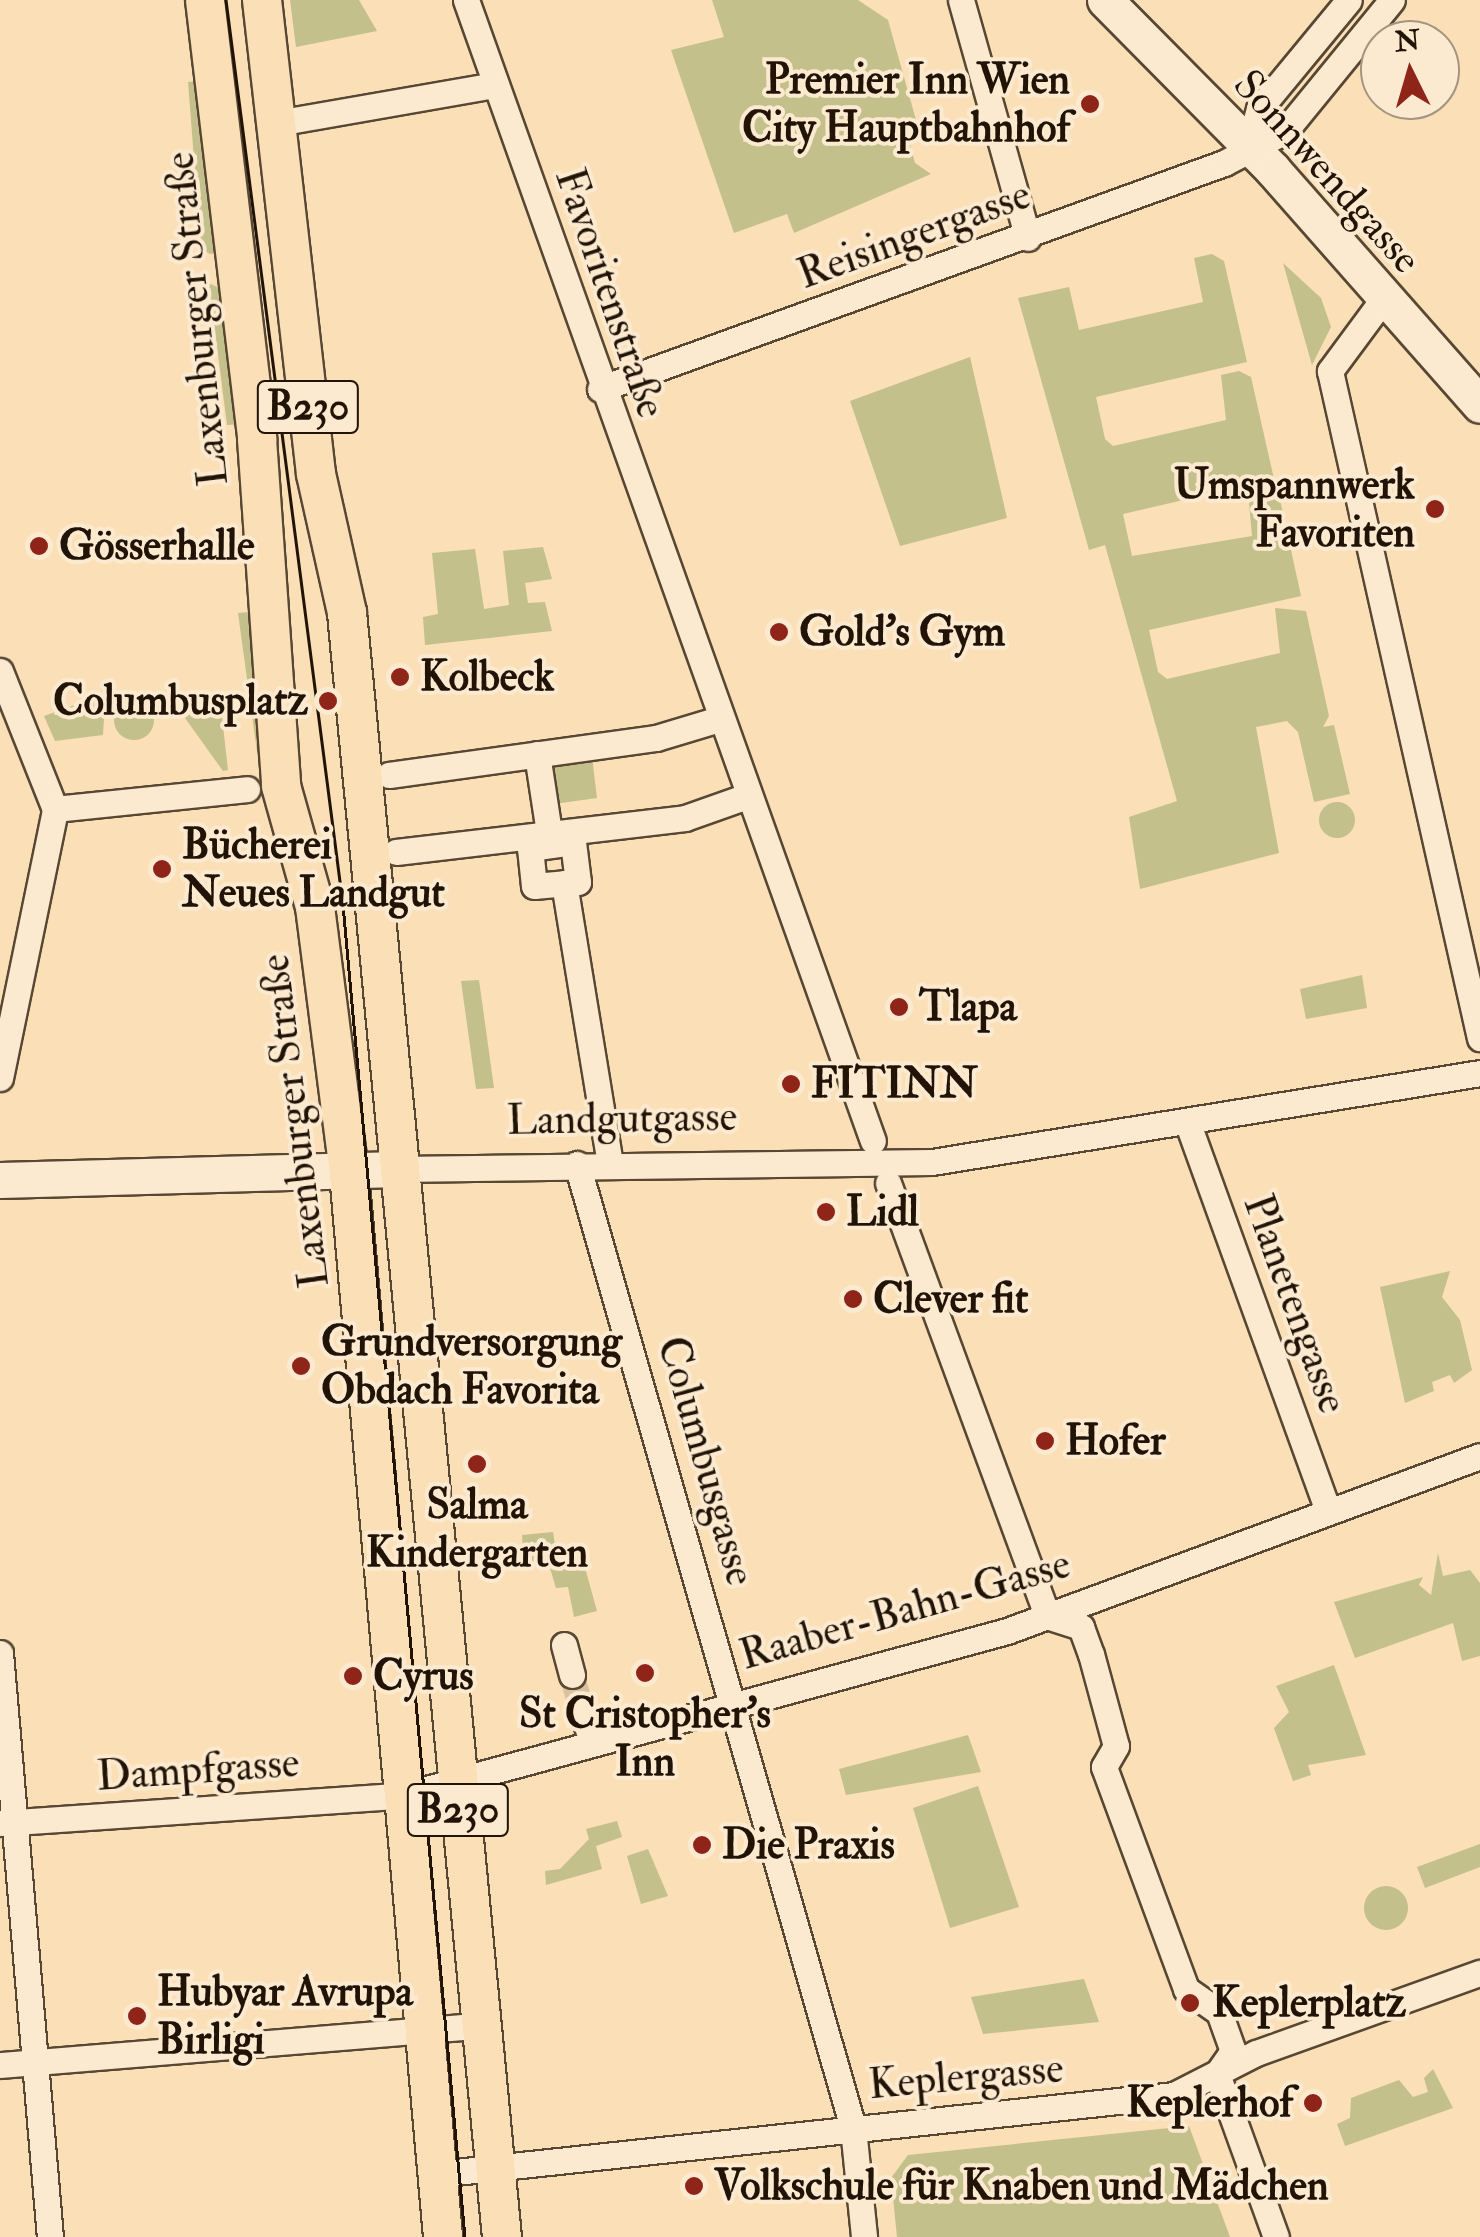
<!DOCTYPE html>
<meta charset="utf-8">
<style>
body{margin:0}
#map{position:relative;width:1480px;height:2237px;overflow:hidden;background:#fadfb7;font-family:"IM FELL Double Pica",serif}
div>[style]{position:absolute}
.green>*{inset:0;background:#c3c08b}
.round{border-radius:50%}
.street-tunnel>*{height:25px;margin-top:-12.5px;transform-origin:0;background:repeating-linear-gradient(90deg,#d9c19d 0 25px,transparent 0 37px)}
.roads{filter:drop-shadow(2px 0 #574733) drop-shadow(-2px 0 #574733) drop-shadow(0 2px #574733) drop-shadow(0 -2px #574733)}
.street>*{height:25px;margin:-12.5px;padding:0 12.5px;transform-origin:12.5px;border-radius:12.5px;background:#fcead0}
.secondary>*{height:35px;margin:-17.5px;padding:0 17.5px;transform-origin:17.5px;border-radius:17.5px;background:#fcead0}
.primary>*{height:38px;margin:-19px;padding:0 19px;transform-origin:19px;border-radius:19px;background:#fadfb7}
.tram>*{height:2.5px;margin:-1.25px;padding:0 1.25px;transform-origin:1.25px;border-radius:1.25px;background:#211407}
.dots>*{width:28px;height:28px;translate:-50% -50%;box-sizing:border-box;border:5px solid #fcead0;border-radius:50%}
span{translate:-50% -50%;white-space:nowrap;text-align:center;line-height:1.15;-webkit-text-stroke:8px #fcead0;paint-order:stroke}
.shield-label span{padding:2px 8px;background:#fcead0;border:2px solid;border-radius:8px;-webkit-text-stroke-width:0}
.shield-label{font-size:40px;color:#211407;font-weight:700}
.poi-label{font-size:42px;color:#211407;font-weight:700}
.right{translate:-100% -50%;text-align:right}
.left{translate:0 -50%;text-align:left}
.street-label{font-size:42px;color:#211407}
.north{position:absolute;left:1360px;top:20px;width:100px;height:100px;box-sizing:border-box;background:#fcead0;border:2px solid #a49480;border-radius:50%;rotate:355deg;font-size:28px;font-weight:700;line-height:40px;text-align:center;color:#211407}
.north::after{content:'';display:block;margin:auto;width:35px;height:45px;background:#8f2418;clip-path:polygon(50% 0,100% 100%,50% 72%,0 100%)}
</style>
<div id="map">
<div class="green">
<i style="clip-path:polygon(290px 0,359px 0,377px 31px,296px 47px)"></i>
<i style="clip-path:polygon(712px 0,858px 0,888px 20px,916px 120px,904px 123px,915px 163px,931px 174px,794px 233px,787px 214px,734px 233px,671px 50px,724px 37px)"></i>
<i style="clip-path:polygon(202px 81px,220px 253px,210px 254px,201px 248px,188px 82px)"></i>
<i style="clip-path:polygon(1212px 254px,1224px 261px,1247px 362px,1096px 397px,1105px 439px,1113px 446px,1226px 420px,1221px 375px,1239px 371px,1251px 377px,1274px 479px,1123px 514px,1132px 556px,1252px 536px,1248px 491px,1267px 487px,1279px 495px,1301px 596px,1149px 630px,1158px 672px,1167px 679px,1280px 653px,1275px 608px,1306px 611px,1329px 716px,1323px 727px,1334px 725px,1350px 794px,1314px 802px,1298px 732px,1287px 721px,1256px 727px,1279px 853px,1140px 889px,1129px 817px,1177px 801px,1105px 545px,1089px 550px,1018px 298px,1069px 287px,1079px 330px,1203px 302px,1194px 258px)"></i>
<i style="clip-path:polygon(1283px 263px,1321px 298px,1331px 327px,1312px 365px)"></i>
<i style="clip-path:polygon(209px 283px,223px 290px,241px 424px,227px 425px)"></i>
<i style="clip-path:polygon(970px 357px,1007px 518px,900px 546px,850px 401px)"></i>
<i style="clip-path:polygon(543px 547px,552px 579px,525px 583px,528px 603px,545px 602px,552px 631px,425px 645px,423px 617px,438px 614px,432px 553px,475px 549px,484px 609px,509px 605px,503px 551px)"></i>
<i style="clip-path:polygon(250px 612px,266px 765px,259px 766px,238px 613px)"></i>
<i style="clip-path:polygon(219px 691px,228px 770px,223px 771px,185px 718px)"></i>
<i style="clip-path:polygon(89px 700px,105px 700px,103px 735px,55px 741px,44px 716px)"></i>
<i class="round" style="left:114px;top:700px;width:40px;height:40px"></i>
<i style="clip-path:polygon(592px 757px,597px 798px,554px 804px,549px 763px)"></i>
<i class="round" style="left:1319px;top:802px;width:36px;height:36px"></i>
<i style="clip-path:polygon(1362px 975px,1367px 1008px,1306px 1019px,1300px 989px)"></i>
<i style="clip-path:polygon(479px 980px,494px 1088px,476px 1089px,461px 981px)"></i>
<i style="clip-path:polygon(1450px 1271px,1442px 1297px,1460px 1320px,1472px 1370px,1454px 1383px,1450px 1375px,1432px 1382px,1434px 1391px,1405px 1403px,1380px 1287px)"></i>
<i style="clip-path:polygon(553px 1532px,558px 1564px,582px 1557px,597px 1611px,574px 1617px,568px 1587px,556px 1588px,549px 1565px,524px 1568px,522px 1535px)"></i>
<i style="clip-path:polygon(1438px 1553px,1443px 1576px,1470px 1570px,1480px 1583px,1480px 1656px,1462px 1661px,1453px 1623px,1355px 1658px,1334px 1602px,1423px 1577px,1419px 1585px,1431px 1595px)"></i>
<i style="clip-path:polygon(1334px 1665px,1366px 1755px,1308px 1765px,1311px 1775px,1293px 1781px,1274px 1728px,1289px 1712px,1276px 1686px)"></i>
<i style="clip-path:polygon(968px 1735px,981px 1772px,846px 1795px,839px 1769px)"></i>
<i style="clip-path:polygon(978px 1786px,1019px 1907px,950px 1928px,913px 1808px)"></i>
<i style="clip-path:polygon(617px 1821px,622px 1837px,596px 1846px,602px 1869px,546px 1885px,545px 1871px,560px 1869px,589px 1839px,586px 1829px)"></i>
<i style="clip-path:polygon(1480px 1844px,1480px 1867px,1425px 1888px,1417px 1867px)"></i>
<i style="clip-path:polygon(648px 1849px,668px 1896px,641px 1904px,627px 1856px)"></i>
<i class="round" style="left:1364px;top:1886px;width:44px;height:44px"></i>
<i style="clip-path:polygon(1084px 1979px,1099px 2022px,983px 2034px,971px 1997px)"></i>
<i style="clip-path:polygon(1433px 2069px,1453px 2108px,1345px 2146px,1337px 2124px,1350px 2118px,1351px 2098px,1399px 2080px,1413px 2097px,1428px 2092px,1424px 2078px)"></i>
<i style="clip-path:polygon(1189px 2126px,1230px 2237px,897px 2237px,891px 2178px,908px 2155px)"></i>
</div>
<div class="street-tunnel">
<i style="left:572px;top:1675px;width:40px;rotate:74deg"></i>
</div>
<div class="roads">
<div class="street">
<i style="left:466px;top:0;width:1211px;rotate:70.37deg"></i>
<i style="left:961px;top:0;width:247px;rotate:74.3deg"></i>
<i style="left:277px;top:123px;width:220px;rotate:-9.9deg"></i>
<i style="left:1249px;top:146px;width:38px;rotate:-75deg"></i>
<i style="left:1259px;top:109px;width:141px;rotate:-50.5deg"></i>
<i style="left:1381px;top:302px;width:86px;rotate:126.5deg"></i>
<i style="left:1330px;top:371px;width:684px;rotate:77.33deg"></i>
<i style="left:600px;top:389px;width:664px;rotate:-19.91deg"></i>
<i style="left:1224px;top:163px;width:69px;rotate:-27.7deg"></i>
<i style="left:1285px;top:131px;width:169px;rotate:-50.8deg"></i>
<i style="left:0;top:671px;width:149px;rotate:68.3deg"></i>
<i style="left:537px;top:754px;width:92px;rotate:81.3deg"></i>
<i style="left:389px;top:775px;width:270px;rotate:-7.9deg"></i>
<i style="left:656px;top:738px;width:66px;rotate:-16.8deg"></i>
<i style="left:55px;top:809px;width:193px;rotate:-5.9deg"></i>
<i style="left:573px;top:842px;width:40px;rotate:82.9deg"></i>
<i style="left:578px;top:882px;width:44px;rotate:174.8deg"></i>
<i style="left:534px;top:886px;width:38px;rotate:-96deg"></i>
<i style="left:530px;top:848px;width:43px;rotate:-7.9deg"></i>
<i style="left:396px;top:852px;width:291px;rotate:-6.7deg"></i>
<i style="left:685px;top:818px;width:66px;rotate:-19.5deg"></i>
<i style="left:564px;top:883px;width:284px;rotate:80.7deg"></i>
<i style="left:0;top:1078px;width:275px;rotate:-78.4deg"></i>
<i style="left:1188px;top:1124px;width:412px;rotate:70.1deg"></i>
<i style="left:577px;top:1164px;width:1003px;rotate:74.02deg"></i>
<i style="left:853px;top:2128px;width:110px;rotate:84.2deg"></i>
<i style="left:398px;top:1169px;width:534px;rotate:-0.75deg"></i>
<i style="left:932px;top:1162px;width:555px;rotate:-9.22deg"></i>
<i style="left:888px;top:1183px;width:461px;rotate:69.8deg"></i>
<i style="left:1047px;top:1616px;width:36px;rotate:18deg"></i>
<i style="left:1081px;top:1627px;width:29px;rotate:70deg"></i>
<i style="left:1091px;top:1654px;width:95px;rotate:74.8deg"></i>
<i style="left:1116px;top:1746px;width:24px;rotate:120deg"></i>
<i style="left:1104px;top:1767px;width:237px;rotate:69.7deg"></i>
<i style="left:1186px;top:1989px;width:40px;rotate:34.9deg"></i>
<i style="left:1219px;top:2012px;width:41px;rotate:70.3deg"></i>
<i style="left:1233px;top:2051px;width:28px;rotate:125deg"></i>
<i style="left:564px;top:1645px;width:31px;rotate:75deg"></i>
<i style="left:0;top:1653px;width:586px;rotate:85.11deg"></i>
<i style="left:583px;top:1713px;width:27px;rotate:73deg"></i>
<i style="left:0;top:1823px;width:402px;rotate:-3.9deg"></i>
<i style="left:401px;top:1796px;width:628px;rotate:-15.23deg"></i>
<i style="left:1007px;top:1631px;width:504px;rotate:-20.3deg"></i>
<i style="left:0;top:2065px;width:479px;rotate:-4.7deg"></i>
<i style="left:1217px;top:2074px;width:173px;rotate:70.1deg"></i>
<i style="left:437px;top:2174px;width:741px;rotate:-6.12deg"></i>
<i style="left:1174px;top:2095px;width:92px;rotate:-27.1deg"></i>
<i style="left:1256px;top:2053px;width:238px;rotate:-19.7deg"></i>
</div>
<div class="secondary">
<i style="left:1105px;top:0;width:239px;rotate:45.3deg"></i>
<i style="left:1273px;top:170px;width:313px;rotate:48.6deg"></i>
<i style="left:0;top:1180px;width:398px;rotate:-1.6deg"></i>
</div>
<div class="primary">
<i style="left:205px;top:0;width:442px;rotate:83.2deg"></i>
<i style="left:257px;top:439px;width:348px;rotate:86deg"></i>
<i style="left:281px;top:786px;width:126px;rotate:74.3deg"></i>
<i style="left:315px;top:907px;width:268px;rotate:82.7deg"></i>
<i style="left:349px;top:1173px;width:1068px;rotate:84.95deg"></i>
<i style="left:262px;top:0;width:477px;rotate:83.5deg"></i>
<i style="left:316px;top:474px;width:142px;rotate:77.4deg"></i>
<i style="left:347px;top:613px;width:1631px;rotate:84.55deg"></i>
</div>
</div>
<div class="tram">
<i style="left:226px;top:0;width:913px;rotate:82.63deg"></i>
<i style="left:343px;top:905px;width:1338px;rotate:84.77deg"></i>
</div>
<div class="dots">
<i style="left:1090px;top:104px;background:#8f2418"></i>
<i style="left:1435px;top:509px;background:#8f2418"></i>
<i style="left:39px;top:546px;background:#8f2418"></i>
<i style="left:779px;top:632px;background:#8f2418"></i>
<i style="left:400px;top:677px;background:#8f2418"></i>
<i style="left:328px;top:701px;background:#8f2418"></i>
<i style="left:162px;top:869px;background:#8f2418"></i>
<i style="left:899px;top:1007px;background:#8f2418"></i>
<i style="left:791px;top:1084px;background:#8f2418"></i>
<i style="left:826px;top:1212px;background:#8f2418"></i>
<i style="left:853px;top:1299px;background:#8f2418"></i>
<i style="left:301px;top:1366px;background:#8f2418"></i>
<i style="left:1045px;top:1441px;background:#8f2418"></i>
<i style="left:477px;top:1464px;background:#8f2418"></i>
<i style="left:645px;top:1673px;background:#8f2418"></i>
<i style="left:353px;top:1676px;background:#8f2418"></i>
<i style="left:702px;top:1845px;background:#8f2418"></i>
<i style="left:1190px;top:2003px;background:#8f2418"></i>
<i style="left:137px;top:2016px;background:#8f2418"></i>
<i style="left:1313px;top:2103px;background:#8f2418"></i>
<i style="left:694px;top:2186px;background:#8f2418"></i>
</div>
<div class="shield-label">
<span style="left:308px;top:407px">B230</span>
<span style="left:458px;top:1810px">B230</span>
</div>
<div class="poi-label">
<span class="right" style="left:1070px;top:104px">Premier Inn Wien<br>City Hauptbahnhof</span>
<span class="right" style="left:1415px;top:509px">Umspannwerk<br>Favoriten</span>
<span class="left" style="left:59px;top:546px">Gösserhalle</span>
<span class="left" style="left:799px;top:632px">Gold’s Gym</span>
<span class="left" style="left:420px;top:677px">Kolbeck</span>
<span class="right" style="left:308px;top:701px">Columbusplatz</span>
<span class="left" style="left:182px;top:869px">Bücherei<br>Neues Landgut</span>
<span class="left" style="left:919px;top:1007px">Tlapa</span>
<span class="left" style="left:811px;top:1084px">FITINN</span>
<span class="left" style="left:846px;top:1212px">Lidl</span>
<span class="left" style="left:873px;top:1299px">Clever fit</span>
<span class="left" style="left:321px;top:1366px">Grundversorgung<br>Obdach Favorita</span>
<span class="left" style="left:1065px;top:1441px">Hofer</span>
<span style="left:477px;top:1529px">Salma<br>Kindergarten</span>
<span class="left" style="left:373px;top:1676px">Cyrus</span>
<span style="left:645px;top:1738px">St Cristopher's<br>Inn</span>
<span class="left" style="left:722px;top:1845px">Die Praxis</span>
<span class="left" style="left:157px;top:2016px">Hubyar Avrupa<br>Birligi</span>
<span class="left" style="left:1212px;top:2003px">Keplerplatz</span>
<span class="right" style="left:1293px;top:2103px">Keplerhof</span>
<span class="left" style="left:714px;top:2186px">Volkschule für Knaben und Mädchen</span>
</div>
<div class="street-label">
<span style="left:1327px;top:172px;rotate:48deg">Sonnwendgasse</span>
<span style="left:914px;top:235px;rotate:-20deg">Reisingergasse</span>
<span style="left:610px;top:293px;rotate:71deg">Favoritenstraße</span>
<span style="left:197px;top:319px;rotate:-96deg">Laxenburger Straße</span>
<span style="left:622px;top:1119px;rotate:-1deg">Landgutgasse</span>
<span style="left:295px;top:1121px;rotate:-97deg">Laxenburger Straße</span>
<span style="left:1295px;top:1304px;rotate:70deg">Planetengasse</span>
<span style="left:706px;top:1461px;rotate:74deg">Columbusgasse</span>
<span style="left:905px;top:1610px;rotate:-16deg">Raaber-Bahn-Gasse</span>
<span style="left:198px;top:1770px;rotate:-4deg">Dampfgasse</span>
<span style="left:966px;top:2077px;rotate:-5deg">Keplergasse</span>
</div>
<div class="north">N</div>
</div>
